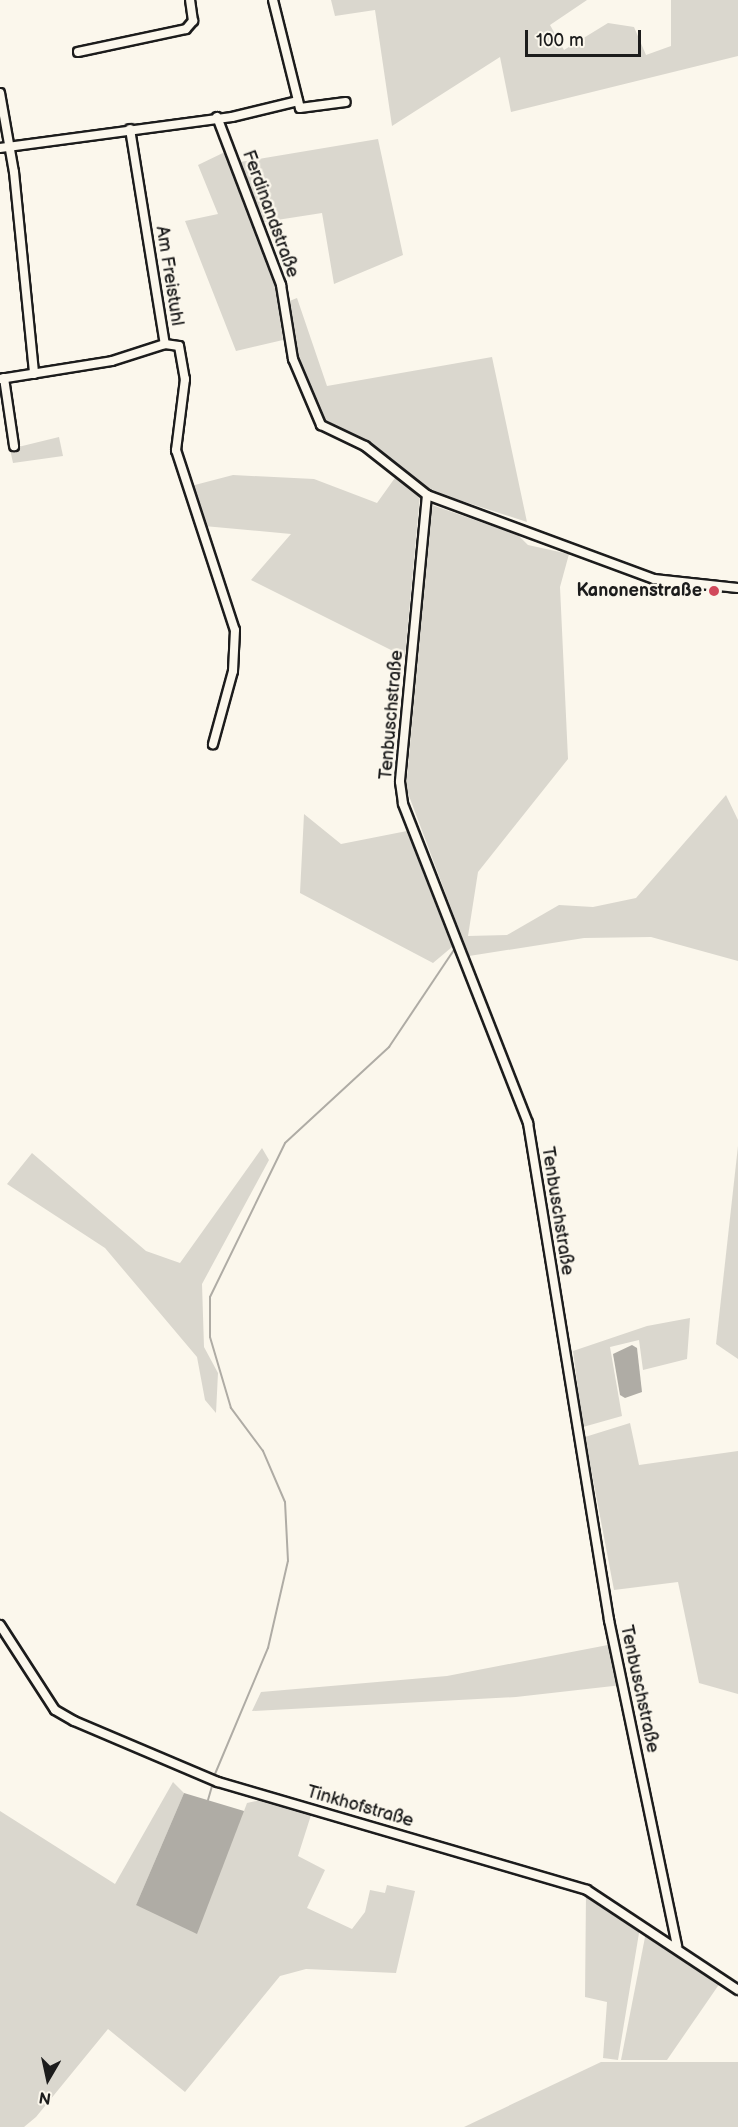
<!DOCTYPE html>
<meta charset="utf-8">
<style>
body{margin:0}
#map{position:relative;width:738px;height:2127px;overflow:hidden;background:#fbf7ec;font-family:"Balsamiq Sans",sans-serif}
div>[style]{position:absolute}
.green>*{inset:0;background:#dad7ce}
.water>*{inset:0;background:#afaca5}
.stream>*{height:2px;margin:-1px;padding:0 1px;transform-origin:1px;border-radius:1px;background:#afaca5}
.roads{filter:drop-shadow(2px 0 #1c1c1c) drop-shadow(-2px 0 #1c1c1c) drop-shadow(0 2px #1c1c1c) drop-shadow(0 -2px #1c1c1c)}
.minor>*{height:8px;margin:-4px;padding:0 4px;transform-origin:4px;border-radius:4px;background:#fbf7ec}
.dots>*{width:16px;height:16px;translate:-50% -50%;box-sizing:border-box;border:3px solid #fbf7ec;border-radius:50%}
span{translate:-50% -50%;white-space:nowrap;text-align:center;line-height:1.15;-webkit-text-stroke:5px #fbf7ec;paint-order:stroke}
.street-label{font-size:18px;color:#1c1c1c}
.poi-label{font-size:18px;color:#1c1c1c;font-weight:700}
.right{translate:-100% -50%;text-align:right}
.north{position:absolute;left:18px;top:2049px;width:60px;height:60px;-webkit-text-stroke:4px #fbf7ec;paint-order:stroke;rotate:189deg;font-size:16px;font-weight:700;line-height:24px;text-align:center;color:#1c1c1c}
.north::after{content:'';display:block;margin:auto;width:21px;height:27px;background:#1c1c1c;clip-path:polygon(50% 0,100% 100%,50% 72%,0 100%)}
.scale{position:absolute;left:525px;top:30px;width:116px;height:27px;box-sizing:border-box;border:3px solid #1c1c1c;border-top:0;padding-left:8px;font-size:18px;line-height:21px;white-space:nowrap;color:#1c1c1c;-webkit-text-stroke:4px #fbf7ec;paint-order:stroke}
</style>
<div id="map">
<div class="green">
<i style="clip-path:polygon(331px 0,587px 0,550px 25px,564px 50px,608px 23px,634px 27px,646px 55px,671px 46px,671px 0,738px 0,738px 56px,511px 112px,500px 57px,392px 126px,375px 10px,335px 16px)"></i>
<i style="clip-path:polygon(378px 139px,403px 255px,334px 284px,322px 213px,264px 222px,240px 162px)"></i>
<i style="clip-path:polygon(229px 150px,276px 288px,283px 340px,236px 351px,185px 221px,218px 214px,198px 165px)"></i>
<i style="clip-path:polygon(297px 298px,327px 386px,492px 357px,527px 522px,428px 490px,362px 439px,320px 417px,291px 338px,287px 302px)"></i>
<i style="clip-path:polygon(59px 437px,63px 456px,13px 463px,10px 449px)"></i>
<i style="clip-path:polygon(233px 475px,314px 479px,377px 503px,397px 475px,420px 495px,405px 657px,251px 580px,291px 534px,204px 526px,191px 486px)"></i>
<i style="clip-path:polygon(432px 505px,518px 535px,528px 545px,569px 554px,560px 587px,568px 759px,478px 872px,468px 936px,507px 935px,559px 905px,593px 907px,636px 898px,726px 795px,738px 820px,738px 961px,651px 937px,584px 938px,469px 956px,406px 788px)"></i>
<i style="clip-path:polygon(304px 814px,341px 844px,407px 831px,452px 947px,433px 963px,300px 893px)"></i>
<i style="clip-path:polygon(738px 1146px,738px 1359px,716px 1344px)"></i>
<i style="clip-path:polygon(262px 1148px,269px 1160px,202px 1284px,204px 1347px,218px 1373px,216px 1413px,205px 1400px,197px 1357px,105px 1248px,7px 1184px,32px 1153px,146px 1251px,180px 1263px)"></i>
<i style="clip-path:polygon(690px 1318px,687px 1359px,643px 1370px,639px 1340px,610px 1347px,622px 1416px,583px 1427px,573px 1351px,647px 1326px)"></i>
<i style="clip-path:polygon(630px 1423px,639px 1465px,738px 1451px,738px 1694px,699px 1683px,678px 1582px,614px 1590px,585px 1437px)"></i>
<i style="clip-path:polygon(613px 1644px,622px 1685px,516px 1697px,252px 1711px,261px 1692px,447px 1676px)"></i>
<i style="clip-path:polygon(173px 1782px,184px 1793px,136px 1905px,244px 1811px,247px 1803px,261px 1800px,312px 1812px,298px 1856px,325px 1870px,307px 1908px,352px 1929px,365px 1912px,370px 1890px,385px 1893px,387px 1885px,415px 1891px,396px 1973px,306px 1969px,280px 1976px,185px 2092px,108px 2029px,36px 2117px,24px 2127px,0 2127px,0 1811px,115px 1884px)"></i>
<i style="clip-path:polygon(586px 1893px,640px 1927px,618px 2060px,603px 2058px,607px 2002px,585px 1997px)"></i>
<i style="clip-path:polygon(646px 1932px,720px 1983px,667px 2060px,621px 2060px)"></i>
<i style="clip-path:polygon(601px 2062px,738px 2062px,738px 2127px,464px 2127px)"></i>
</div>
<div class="water">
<i style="clip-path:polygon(632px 1345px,637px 1348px,642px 1392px,625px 1398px,620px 1395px,613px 1354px)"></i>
<i style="clip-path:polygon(184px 1793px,244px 1811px,197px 1934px,136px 1905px)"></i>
</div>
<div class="stream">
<i style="left:215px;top:1774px;width:137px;rotate:-67.2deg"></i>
<i style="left:268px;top:1648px;width:89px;rotate:-77.1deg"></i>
<i style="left:288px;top:1561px;width:59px;rotate:-92.9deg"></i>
<i style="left:285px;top:1502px;width:56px;rotate:-113.3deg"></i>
<i style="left:263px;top:1451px;width:54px;rotate:-126.7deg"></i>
<i style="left:231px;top:1408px;width:74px;rotate:-106.5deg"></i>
<i style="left:210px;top:1337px;width:40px;rotate:-90deg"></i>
<i style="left:210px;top:1297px;width:171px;rotate:-64deg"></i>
<i style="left:285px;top:1143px;width:142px;rotate:-42.7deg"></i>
<i style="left:389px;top:1047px;width:117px;rotate:-56.2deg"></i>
<i style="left:208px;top:1800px;width:18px;rotate:-74deg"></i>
</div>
<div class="roads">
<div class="minor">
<i style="left:273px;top:0;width:111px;rotate:76deg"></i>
<i style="left:300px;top:108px;width:46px;rotate:-7.4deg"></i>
<i style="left:78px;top:52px;width:110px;rotate:-12deg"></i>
<i style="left:186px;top:29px;width:11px;rotate:-49deg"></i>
<i style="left:193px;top:21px;width:21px;rotate:-98deg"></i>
<i style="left:0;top:93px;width:80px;rotate:80deg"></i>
<i style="left:14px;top:172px;width:203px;rotate:84.3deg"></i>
<i style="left:217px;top:117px;width:180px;rotate:69.1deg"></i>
<i style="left:281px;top:285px;width:75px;rotate:80.8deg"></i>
<i style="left:293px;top:359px;width:72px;rotate:67deg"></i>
<i style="left:321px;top:425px;width:49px;rotate:25.5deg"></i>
<i style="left:365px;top:446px;width:79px;rotate:38.3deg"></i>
<i style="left:427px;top:495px;width:242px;rotate:20.3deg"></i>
<i style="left:654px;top:579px;width:84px;rotate:6.1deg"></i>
<i style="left:130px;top:129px;width:218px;rotate:80.8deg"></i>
<i style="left:0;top:148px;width:234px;rotate:-7.6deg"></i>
<i style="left:232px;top:117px;width:68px;rotate:-13.6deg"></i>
<i style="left:4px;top:378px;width:69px;rotate:81.6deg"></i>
<i style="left:0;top:379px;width:113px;rotate:-9.1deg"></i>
<i style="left:112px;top:361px;width:56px;rotate:-17.8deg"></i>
<i style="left:165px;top:344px;width:14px;rotate:8deg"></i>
<i style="left:179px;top:346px;width:34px;rotate:80deg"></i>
<i style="left:185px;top:379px;width:72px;rotate:97.2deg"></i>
<i style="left:176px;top:450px;width:189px;rotate:71.9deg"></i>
<i style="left:235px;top:630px;width:41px;rotate:92.8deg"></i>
<i style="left:233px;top:671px;width:76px;rotate:105.3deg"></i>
<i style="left:427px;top:495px;width:288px;rotate:95.4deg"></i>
<i style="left:400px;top:782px;width:22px;rotate:82deg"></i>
<i style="left:403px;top:804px;width:343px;rotate:68.6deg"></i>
<i style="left:528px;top:1123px;width:504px;rotate:80.74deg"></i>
<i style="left:609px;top:1620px;width:333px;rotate:78.2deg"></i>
<i style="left:0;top:1625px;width:101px;rotate:57.1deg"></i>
<i style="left:55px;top:1710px;width:22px;rotate:30deg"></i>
<i style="left:74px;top:1721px;width:156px;rotate:23deg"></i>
<i style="left:218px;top:1782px;width:384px;rotate:16.3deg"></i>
<i style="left:587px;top:1890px;width:181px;rotate:33.5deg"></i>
</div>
</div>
<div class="dots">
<i style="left:714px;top:591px;background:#d1495b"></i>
</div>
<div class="street-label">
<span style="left:270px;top:214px;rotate:70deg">Ferdinandstraße</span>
<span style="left:169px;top:276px;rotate:81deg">Am Freistuhl</span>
<span style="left:392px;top:715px;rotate:-85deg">Tenbuschstraße</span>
<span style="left:557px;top:1211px;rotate:81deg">Tenbuschstraße</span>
<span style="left:639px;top:1689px;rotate:78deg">Tenbuschstraße</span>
<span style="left:360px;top:1807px;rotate:16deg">Tinkhofstraße</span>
</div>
<div class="poi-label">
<span class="right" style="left:702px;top:591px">Kanonenstraße</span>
</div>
<div class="north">N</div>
<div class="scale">100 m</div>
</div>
